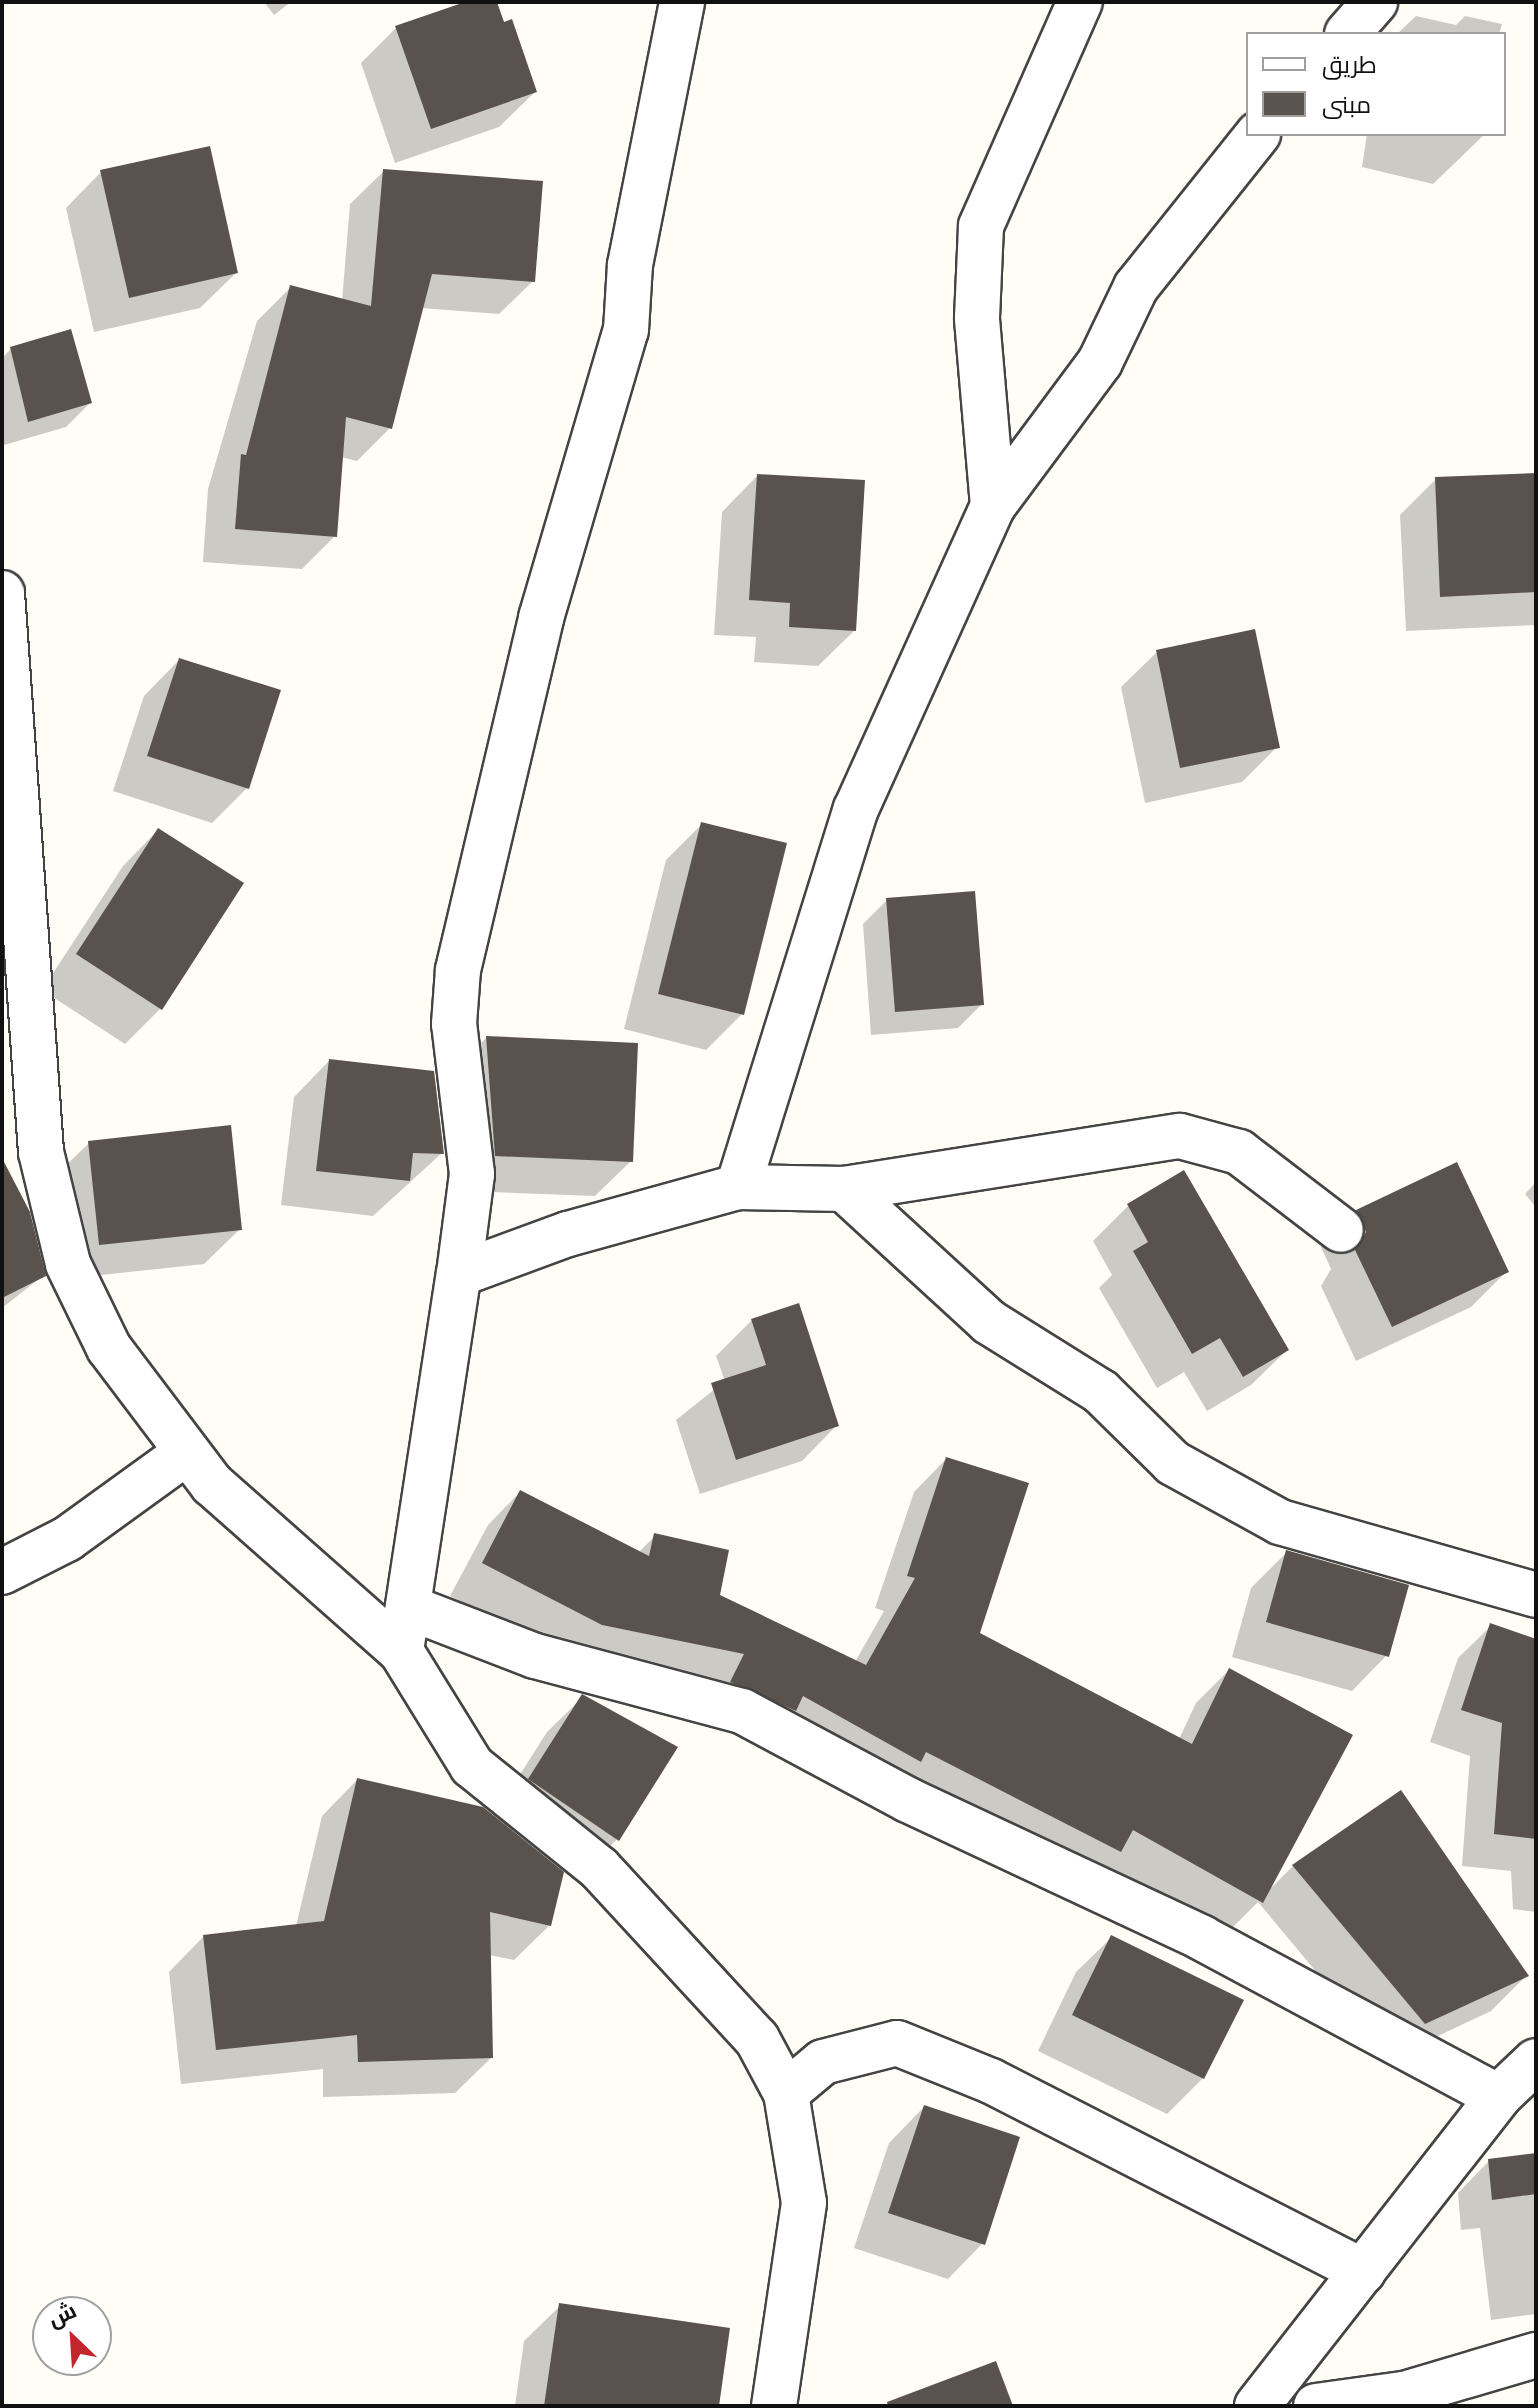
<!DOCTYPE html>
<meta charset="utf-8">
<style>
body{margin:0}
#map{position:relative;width:1538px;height:2408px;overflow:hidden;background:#fffdf5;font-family:Spectral,Cairo,serif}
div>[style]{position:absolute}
.shadow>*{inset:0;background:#0003}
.building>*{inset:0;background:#5a524d}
.roads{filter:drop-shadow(2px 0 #444) drop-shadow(-2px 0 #444) drop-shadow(0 2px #444) drop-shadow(0 -2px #444)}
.minor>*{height:44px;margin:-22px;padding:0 22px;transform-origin:22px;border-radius:22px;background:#fff}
span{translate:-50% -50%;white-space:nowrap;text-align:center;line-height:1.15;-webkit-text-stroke:8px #fff;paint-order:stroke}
.frame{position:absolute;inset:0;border:4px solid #111;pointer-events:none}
.legend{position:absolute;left:1246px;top:32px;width:260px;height:104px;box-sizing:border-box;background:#fff;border:2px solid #a0a0a0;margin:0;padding:10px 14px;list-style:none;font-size:24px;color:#111}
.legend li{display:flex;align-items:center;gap:16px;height:40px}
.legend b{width:40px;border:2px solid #a0a0a0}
.north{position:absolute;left:32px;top:2296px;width:80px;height:80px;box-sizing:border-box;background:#fff;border:2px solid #a0a0a0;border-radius:50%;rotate:335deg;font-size:22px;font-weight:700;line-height:32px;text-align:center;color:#111}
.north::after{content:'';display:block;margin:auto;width:28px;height:36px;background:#c4262e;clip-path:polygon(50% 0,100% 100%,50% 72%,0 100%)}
</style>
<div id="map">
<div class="shadow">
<i style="clip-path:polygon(264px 2px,291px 2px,274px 15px)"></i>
<i style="clip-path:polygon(471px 2px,495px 2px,535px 92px,499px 127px,395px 163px,361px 63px,396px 28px)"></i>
<i style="clip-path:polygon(1416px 16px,1456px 25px,1465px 16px,1502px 24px,1499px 34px,1397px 34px)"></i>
<i style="clip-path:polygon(1367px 134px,1485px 134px,1433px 184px,1362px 167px)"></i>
<i style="clip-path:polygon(384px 171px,533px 281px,499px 314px,421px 308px,390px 428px,357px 461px,341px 457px,335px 536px,302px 569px,203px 562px,208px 489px,257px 321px,290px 288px,342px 301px,350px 204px)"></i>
<i style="clip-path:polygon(101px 172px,236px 273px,200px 308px,94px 332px,66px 208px)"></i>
<i style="clip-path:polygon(11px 349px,90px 403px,66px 427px,4px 445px,2px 358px)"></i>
<i style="clip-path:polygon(1536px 475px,1536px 625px,1406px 631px,1400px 515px,1436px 479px)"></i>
<i style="clip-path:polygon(757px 476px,854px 631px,818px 666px,754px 662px,756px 637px,714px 635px,722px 512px)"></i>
<i style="clip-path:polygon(1157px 652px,1277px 747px,1242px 782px,1145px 803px,1121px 687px)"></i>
<i style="clip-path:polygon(179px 660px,247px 788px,212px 823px,113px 791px,144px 696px)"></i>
<i style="clip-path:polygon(702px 824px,742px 1014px,706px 1050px,624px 1029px,666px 860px)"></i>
<i style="clip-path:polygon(158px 830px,160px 1009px,125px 1044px,42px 990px,123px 866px)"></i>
<i style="clip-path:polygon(887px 900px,982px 1004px,958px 1028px,871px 1035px,863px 924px)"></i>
<i style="clip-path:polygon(486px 1038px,631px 1161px,595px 1196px,460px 1191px,451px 1074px)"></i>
<i style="clip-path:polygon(329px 1061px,442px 1153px,373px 1216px,281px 1205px,294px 1097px)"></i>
<i style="clip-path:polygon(89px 1143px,240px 1229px,204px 1264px,64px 1279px,53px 1178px)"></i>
<i style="clip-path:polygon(2px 1181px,44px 1275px,2px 1308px)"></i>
<i style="clip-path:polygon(1536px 1182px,1536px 1207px,1525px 1194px)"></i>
<i style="clip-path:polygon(1128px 1206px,1287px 1350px,1251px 1385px,1207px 1411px,1184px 1372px,1157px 1388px,1099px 1288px,1112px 1275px,1093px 1241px)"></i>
<i style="clip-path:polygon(1357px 1211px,1507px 1271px,1471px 1307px,1356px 1361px,1321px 1286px,1331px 1269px,1321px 1247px)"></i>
<i style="clip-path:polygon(752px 1320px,837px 1425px,802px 1461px,700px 1494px,676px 1420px,725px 1381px,716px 1356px)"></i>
<i style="clip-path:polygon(946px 1459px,977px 1634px,1179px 1739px,1196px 1703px,1229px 1670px,1268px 1891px,1293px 1866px,1526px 1976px,1491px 2011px,1389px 2059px,1258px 1902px,1232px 1928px,1218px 1928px,1105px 1865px,1086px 1884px,569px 1657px,450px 1596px,488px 1525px,520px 1492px,638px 1553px,655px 1536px,717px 1596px,855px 1662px,884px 1611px,875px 1608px,914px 1492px)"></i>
<i style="clip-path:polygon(1287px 1552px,1387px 1655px,1352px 1691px,1232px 1657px,1251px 1588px)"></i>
<i style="clip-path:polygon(1491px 1626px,1536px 1641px,1536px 1912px,1513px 1909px,1511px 1871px,1462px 1866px,1470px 1756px,1430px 1742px,1458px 1658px)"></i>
<i style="clip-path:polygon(583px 1697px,617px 1839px,582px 1875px,499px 1822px,550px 1925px,514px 1960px,489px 1955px,491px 2058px,455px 2093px,323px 2097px,323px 2069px,181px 2084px,169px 1972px,204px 1936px,296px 1926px,322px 1816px,357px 1780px,493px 1817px,547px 1732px)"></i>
<i style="clip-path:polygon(1112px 1937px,1203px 2078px,1167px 2114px,1038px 2051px,1076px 1972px)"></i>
<i style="clip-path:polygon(924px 2107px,983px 2243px,948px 2279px,854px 2248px,889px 2143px)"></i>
<i style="clip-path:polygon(1536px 2156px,1536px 2314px,1491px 2320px,1480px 2228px,1461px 2230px,1458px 2193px,1489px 2161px)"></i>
<i style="clip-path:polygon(560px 2306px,717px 2406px,515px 2406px,524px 2341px)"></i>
</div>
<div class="building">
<i style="clip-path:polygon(465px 2px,497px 2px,504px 22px,512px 19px,537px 92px,431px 129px,395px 26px)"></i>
<i style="clip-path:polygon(210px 146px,238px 273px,129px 298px,100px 170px)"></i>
<i style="clip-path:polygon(383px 169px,543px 181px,535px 282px,432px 274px,392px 429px,346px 417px,337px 537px,235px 529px,241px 454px,246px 455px,290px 285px,371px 306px)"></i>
<i style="clip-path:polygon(71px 329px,92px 403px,28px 422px,10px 347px)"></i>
<i style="clip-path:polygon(1536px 473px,1536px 592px,1440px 597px,1435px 477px)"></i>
<i style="clip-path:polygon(757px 474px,865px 480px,856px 631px,789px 627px,790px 603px,749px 600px)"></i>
<i style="clip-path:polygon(1255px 629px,1280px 748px,1180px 768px,1156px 650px)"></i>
<i style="clip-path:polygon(179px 658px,281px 690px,249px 789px,147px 756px)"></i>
<i style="clip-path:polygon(701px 822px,787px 843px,744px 1015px,658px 994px)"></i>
<i style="clip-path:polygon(158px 828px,244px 883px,162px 1010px,76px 954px)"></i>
<i style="clip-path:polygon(975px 891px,984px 1005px,895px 1012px,886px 898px)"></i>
<i style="clip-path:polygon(486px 1036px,638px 1043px,633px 1162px,495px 1156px)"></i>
<i style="clip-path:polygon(329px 1059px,434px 1071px,444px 1154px,413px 1153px,410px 1181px,316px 1171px)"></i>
<i style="clip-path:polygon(231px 1125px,242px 1230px,99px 1245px,88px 1141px)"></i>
<i style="clip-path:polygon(2px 1158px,30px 1212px,46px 1276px,2px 1298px)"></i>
<i style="clip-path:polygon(1457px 1162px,1509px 1272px,1392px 1327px,1355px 1250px,1366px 1232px,1356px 1210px)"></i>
<i style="clip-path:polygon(1184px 1170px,1289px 1350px,1243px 1377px,1220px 1338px,1192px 1354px,1133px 1251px,1148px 1242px,1127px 1204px)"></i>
<i style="clip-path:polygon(799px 1303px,839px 1426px,736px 1460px,711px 1383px,766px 1365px,751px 1319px)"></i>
<i style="clip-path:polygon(946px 1457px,1029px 1483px,980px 1633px,1192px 1744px,1229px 1668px,1353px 1735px,1263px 1903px,1133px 1830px,1121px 1852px,926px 1752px,921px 1762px,803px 1696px,796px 1711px,730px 1682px,744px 1654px,602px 1625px,482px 1563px,520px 1490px,649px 1556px,654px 1533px,729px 1550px,720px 1595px,866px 1665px,915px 1578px,907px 1576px)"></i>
<i style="clip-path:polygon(1286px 1550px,1409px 1585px,1389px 1657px,1266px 1622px)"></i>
<i style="clip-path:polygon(1490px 1623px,1536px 1639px,1536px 1839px,1494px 1834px,1502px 1723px,1461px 1710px)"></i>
<i style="clip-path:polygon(582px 1694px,678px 1747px,619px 1841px,528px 1779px)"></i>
<i style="clip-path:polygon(357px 1778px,483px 1807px,564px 1872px,551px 1926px,490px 1912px,493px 2058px,358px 2062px,357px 2035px,216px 2050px,203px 1935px,324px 1921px)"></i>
<i style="clip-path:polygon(1401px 1790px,1529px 1976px,1425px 2024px,1292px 1865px)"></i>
<i style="clip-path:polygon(1111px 1935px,1244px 2000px,1204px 2079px,1072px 2015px)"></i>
<i style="clip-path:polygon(924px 2105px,1020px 2137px,985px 2245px,888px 2213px)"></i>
<i style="clip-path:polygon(1536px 2153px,1536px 2194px,1492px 2200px,1488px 2159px)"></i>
<i style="clip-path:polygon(559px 2303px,730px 2328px,719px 2406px,544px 2406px)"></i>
<i style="clip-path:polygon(996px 2361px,1013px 2406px,888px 2406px,887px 2402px)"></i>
</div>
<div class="roads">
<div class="minor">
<i style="left:1347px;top:34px;width:43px;rotate:-48.8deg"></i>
<i style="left:993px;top:506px;width:189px;rotate:-94.9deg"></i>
<i style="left:977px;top:318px;width:92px;rotate:-87.5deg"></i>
<i style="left:981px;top:226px;width:245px;rotate:-66.2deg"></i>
<i style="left:2px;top:593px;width:560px;rotate:86.01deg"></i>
<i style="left:41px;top:1152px;width:115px;rotate:76.4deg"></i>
<i style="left:68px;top:1264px;width:93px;rotate:64deg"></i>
<i style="left:109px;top:1348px;width:171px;rotate:52.9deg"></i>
<i style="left:212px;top:1484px;width:252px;rotate:41.5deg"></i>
<i style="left:401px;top:1651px;width:135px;rotate:58.3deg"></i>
<i style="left:472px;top:1766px;width:163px;rotate:38.8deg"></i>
<i style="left:599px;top:1868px;width:233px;rotate:47.3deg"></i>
<i style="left:757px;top:2039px;width:61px;rotate:61.8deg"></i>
<i style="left:786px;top:2093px;width:111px;rotate:80.7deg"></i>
<i style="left:804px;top:2203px;width:205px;rotate:98.4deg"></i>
<i style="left:738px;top:1187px;width:106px;rotate:1.1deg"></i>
<i style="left:844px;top:1189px;width:340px;rotate:-9deg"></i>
<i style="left:1180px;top:1136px;width:61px;rotate:15.2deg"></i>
<i style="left:1239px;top:1152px;width:128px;rotate:37.4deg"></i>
<i style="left:844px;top:1189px;width:197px;rotate:42.5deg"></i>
<i style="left:989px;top:1322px;width:132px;rotate:32deg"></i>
<i style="left:1101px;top:1392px;width:101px;rotate:44.6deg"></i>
<i style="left:1173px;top:1463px;width:122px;rotate:28.9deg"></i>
<i style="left:1280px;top:1522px;width:266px;rotate:15.9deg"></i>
<i style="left:459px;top:1274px;width:101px;rotate:-82.6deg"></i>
<i style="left:472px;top:1174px;width:151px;rotate:-96.8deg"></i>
<i style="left:454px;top:1024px;width:54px;rotate:-85.8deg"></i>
<i style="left:458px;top:970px;width:362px;rotate:-76.7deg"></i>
<i style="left:541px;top:618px;width:300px;rotate:-73.6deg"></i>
<i style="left:626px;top:330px;width:65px;rotate:-86.5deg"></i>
<i style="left:630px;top:265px;width:268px;rotate:-78.8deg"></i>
<i style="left:2px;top:1572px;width:73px;rotate:-26.9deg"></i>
<i style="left:67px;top:1539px;width:148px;rotate:-35.9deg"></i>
<i style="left:408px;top:1607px;width:136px;rotate:21.1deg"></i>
<i style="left:535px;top:1656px;width:214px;rotate:14.9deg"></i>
<i style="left:742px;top:1711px;width:188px;rotate:28.2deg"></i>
<i style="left:908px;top:1800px;width:325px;rotate:25.1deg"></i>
<i style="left:1202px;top:1938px;width:336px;rotate:28.2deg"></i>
<i style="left:401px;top:1651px;width:381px;rotate:-81.3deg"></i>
<i style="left:459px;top:1274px;width:116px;rotate:-20.2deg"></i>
<i style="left:568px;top:1234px;width:176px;rotate:-15.5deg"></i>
<i style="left:738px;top:1187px;width:396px;rotate:-72.7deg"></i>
<i style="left:856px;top:809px;width:333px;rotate:-65.7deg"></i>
<i style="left:993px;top:506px;width:179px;rotate:-53.4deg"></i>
<i style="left:1100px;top:362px;width:83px;rotate:-64.4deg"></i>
<i style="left:1136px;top:287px;width:196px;rotate:-51.4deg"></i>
<i style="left:786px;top:2093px;width:48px;rotate:-40deg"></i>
<i style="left:823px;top:2062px;width:76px;rotate:-14.4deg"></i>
<i style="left:897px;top:2043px;width:101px;rotate:22deg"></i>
<i style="left:991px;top:2081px;width:418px;rotate:27.1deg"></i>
<i style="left:1257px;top:2406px;width:392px;rotate:-52deg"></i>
<i style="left:1498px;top:2097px;width:52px;rotate:-43.5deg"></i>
<i style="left:1316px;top:2406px;width:89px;rotate:-7.8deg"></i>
<i style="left:1404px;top:2394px;width:138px;rotate:-16.5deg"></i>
</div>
</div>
<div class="frame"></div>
<ul class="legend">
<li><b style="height:10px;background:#fff"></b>طريق</li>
<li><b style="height:22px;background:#5a524d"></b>مبنى</li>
</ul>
<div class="north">ش</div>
</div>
